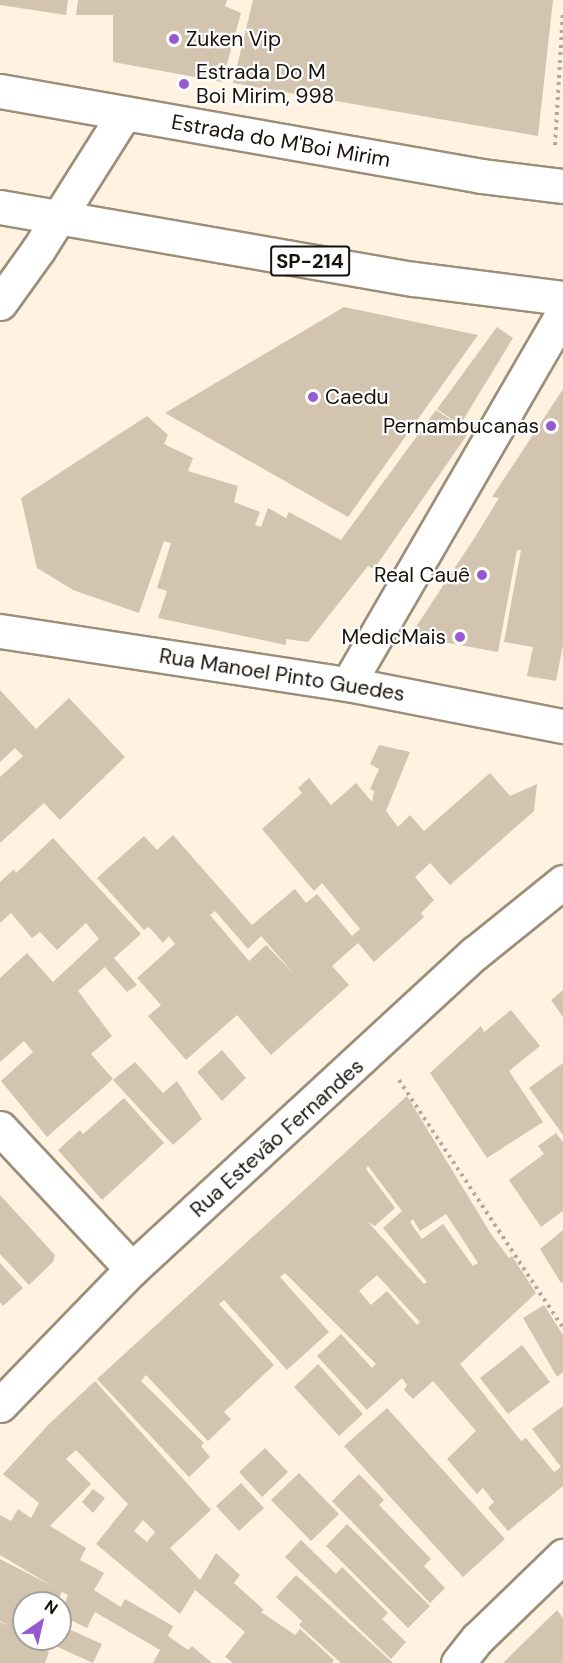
<!DOCTYPE html>
<meta charset="utf-8">
<style>
body{margin:0}
#map{position:relative;width:563px;height:1663px;overflow:hidden;background:#fff2e1;font-family:"DM Sans",sans-serif}
div>[style]{position:absolute}
.building>*{inset:0;background:#d3c4af}
.path>*{height:4px;margin-top:-2px;transform-origin:0;background:repeating-linear-gradient(90deg,#b4a99b 0 3px,transparent 0 7.5px)}
.roads{filter:drop-shadow(2px 0 #9d8e7a) drop-shadow(-2px 0 #9d8e7a) drop-shadow(0 2px #9d8e7a) drop-shadow(0 -2px #9d8e7a)}
.minor>*{height:33px;margin:-16.5px;padding:0 16.5px;transform-origin:16.5px;border-radius:16.5px;background:#fff}
.major>*{height:33px;margin:-16.5px;padding:0 16.5px;transform-origin:16.5px;border-radius:16.5px;background:#fff}
.dots>*{width:16px;height:16px;translate:-50% -50%;box-sizing:border-box;border:3px solid #fff;border-radius:50%}
span{translate:-50% -50%;white-space:nowrap;text-align:center;line-height:1.15;-webkit-text-stroke:4.5px #fff;paint-order:stroke}
.shield-label span{padding:2px 4px;background:#fff;border:2px solid;border-radius:4px;-webkit-text-stroke-width:0}
.shield-label{font-size:20px;color:#18120b;font-weight:700}
.poi-label{font-size:21px;color:#18120b}
.left{translate:0 -50%;text-align:left}
.right{translate:-100% -50%;text-align:right}
.street-label{font-size:21px;color:#18120b}
.north{position:absolute;left:12px;top:1591px;width:60px;height:60px;box-sizing:border-box;background:#fff;border:2px solid #a3a09d;border-radius:50%;rotate:34deg;font-size:16px;font-weight:700;line-height:24px;text-align:center;color:#18120b}
.north::after{content:'';display:block;margin:auto;width:21px;height:27px;background:#9659d0;clip-path:polygon(50% 0,100% 100%,50% 72%,0 100%)}
</style>
<div id="map">
<div class="building">
<i style="clip-path:polygon(0 0,68px 0,66px 15px,0 5px)"></i>
<i style="clip-path:polygon(78px 0,227px 0,225px 6px,241px 13px,222px 82px,113px 62px,113px 15px,76px 15px)"></i>
<i style="clip-path:polygon(253px 0,553px 0,538px 136px,233px 83px)"></i>
<i style="clip-path:polygon(344px 307px,478px 335px,348px 517px,165px 413px)"></i>
<i style="clip-path:polygon(497px 327px,513px 338px,460px 425px,437px 409px)"></i>
<i style="clip-path:polygon(563px 389px,563px 645px,556px 681px,527px 676px,533px 647px,504px 642px,521px 550px,517px 550px,498px 652px,410px 636px,475px 537px,499px 498px,492px 497px)"></i>
<i style="clip-path:polygon(436px 410px,469px 432px,374px 569px,368px 566px,308px 642px,286px 639px,286px 645px,158px 618px,167px 591px,157px 588px,171px 543px,164px 541px,139px 613px,73px 590px,37px 568px,21px 498px,147px 416px,168px 435px,164px 444px,193px 458px,188px 471px,238px 486px,234px 502px,260px 512px,255px 525px,261px 527px,268px 508px,286px 518px,289px 512px,341px 540px)"></i>
<i style="clip-path:polygon(0 690px,36px 729px,69px 698px,125px 757px,60px 820px,44px 803px,0 843px,0 777px,23px 756px,15px 748px,0 762px)"></i>
<i style="clip-path:polygon(evenodd,379px 745px,410px 752px,386px 811px,398px 827px,410px 815px,424px 831px,490px 773px,510px 796px,537px 784px,534px 811px,450px 885px,430px 863px,415px 877px,434px 900px,421px 913px,424px 917px,374px 962px,358px 943px,332px 966px,349px 985px,271px 1055px,237px 1015px,186px 1060px,148px 1016px,161px 1005px,137px 978px,175px 944px,169px 936px,163px 943px,149px 927px,144px 930px,97px 878px,144px 836px,157px 850px,173px 835px,252px 925px,295px 889px,306px 903px,317px 894px,352px 936px,360px 929px,322px 883px,314px 891px,262px 829px,302px 793px,298px 788px,309px 778px,331px 805px,356px 783px,372px 802px,374px 791px,370px 789px,379px 769px,370px 764px,379px 745px,215px 911px,248px 949px,261px 936px,295px 975px,266px 945px,249px 961px,210px 915px,215px 911px)"></i>
<i style="clip-path:polygon(53px 838px,141px 934px,114px 958px,137px 985px,127px 992px,105px 967px,78px 991px,112px 1036px,91px 1054px,113px 1079px,47px 1137px,1px 1081px,33px 1052px,24px 1041px,0 1062px,0 978px,27px 953px,53px 982px,99px 939px,86px 923px,57px 950px,40px 932px,32px 938px,11px 913px,0 923px,0 882px,14px 869px,16px 873px)"></i>
<i style="clip-path:polygon(563px 990px,563px 1017px,551px 1000px)"></i>
<i style="clip-path:polygon(511px 1010px,540px 1046px,509px 1071px,543px 1122px,487px 1158px,430px 1073px,481px 1026px,484px 1032px)"></i>
<i style="clip-path:polygon(222px 1050px,246px 1078px,222px 1101px,197px 1072px)"></i>
<i style="clip-path:polygon(135px 1062px,163px 1093px,177px 1081px,202px 1119px,173px 1145px,113px 1080px)"></i>
<i style="clip-path:polygon(563px 1063px,563px 1135px,529px 1088px)"></i>
<i style="clip-path:polygon(evenodd,407px 1096px,491px 1234px,509px 1258px,512px 1256px,536px 1293px,460px 1364px,521px 1441px,526px 1438px,554px 1472px,561px 1467px,532px 1429px,563px 1406px,563px 1486px,508px 1531px,488px 1508px,494px 1502px,483px 1488px,477px 1494px,447px 1459px,476px 1431px,433px 1381px,413px 1399px,404px 1390px,407px 1385px,402px 1378px,367px 1410px,317px 1356px,341px 1334px,372px 1368px,376px 1364px,285px 1273px,280px 1277px,329px 1332px,287px 1370px,224px 1300px,219px 1304px,274px 1365px,224px 1412px,231px 1419px,208px 1441px,146px 1375px,141px 1381px,204px 1443px,201px 1446px,210px 1457px,189px 1477px,97px 1379px,407px 1096px,368px 1166px,402px 1211px,383px 1228px,427px 1282px,424px 1284px,368px 1222px,375px 1226px,395px 1208px,366px 1169px,368px 1166px,407px 1096px,446px 1214px,478px 1263px,473px 1266px,443px 1224px,422px 1239px,410px 1222px,413px 1219px,420px 1231px,446px 1214px,407px 1096px,377px 1275px,420px 1322px,417px 1325px,387px 1291px,371px 1305px,359px 1291px,377px 1275px)"></i>
<i style="clip-path:polygon(124px 1098px,164px 1143px,102px 1200px,58px 1150px,80px 1130px,83px 1134px)"></i>
<i style="clip-path:polygon(556px 1133px,563px 1142px,563px 1211px,541px 1227px,509px 1180px,544px 1154px,538px 1146px)"></i>
<i style="clip-path:polygon(0 1195px,55px 1255px,53px 1262px,29px 1285px,0 1254px)"></i>
<i style="clip-path:polygon(563px 1230px,563px 1282px,561px 1283px,540px 1249px)"></i>
<i style="clip-path:polygon(0 1263px,23px 1288px,3px 1306px,0 1302px)"></i>
<i style="clip-path:polygon(544px 1305px,563px 1335px,563px 1372px,557px 1377px,523px 1318px)"></i>
<i style="clip-path:polygon(522px 1345px,550px 1382px,508px 1414px,480px 1378px)"></i>
<i style="clip-path:polygon(318px 1364px,363px 1414px,339px 1436px,294px 1387px)"></i>
<i style="clip-path:polygon(evenodd,95px 1381px,211px 1510px,170px 1548px,200px 1580px,216px 1553px,240px 1575px,234px 1583px,264px 1610px,261px 1612px,295px 1635px,300px 1629px,334px 1660px,332px 1663px,233px 1663px,225px 1657px,245px 1632px,195px 1590px,180px 1614px,96px 1544px,128px 1504px,76px 1450px,66px 1459px,91px 1484px,50px 1526px,86px 1548px,80px 1560px,104px 1573px,94px 1590px,121px 1607px,125px 1599px,173px 1626px,168px 1636px,188px 1650px,192px 1646px,212px 1663px,153px 1663px,160px 1650px,95px 1612px,87px 1628px,60px 1615px,68px 1595px,62px 1592px,56px 1603px,24px 1603px,24px 1639px,49px 1652px,45px 1663px,0 1663px,0 1622px,10px 1626px,0 1621px,0 1559px,52px 1586px,0 1555px,0 1515px,11px 1521px,18px 1509px,31px 1518px,39px 1503px,3px 1474px,50px 1423px,95px 1381px,143px 1520px,155px 1532px,147px 1542px,134px 1531px,143px 1520px)"></i>
<i style="clip-path:polygon(387px 1408px,505px 1539px,463px 1577px,344px 1446px)"></i>
<i style="clip-path:polygon(265px 1448px,288px 1472px,262px 1497px,239px 1472px)"></i>
<i style="clip-path:polygon(299px 1473px,339px 1514px,311px 1541px,271px 1500px)"></i>
<i style="clip-path:polygon(359px 1474px,384px 1500px,379px 1505px,431px 1559px,424px 1566px,445px 1588px,430px 1603px,332px 1501px)"></i>
<i style="clip-path:polygon(241px 1483px,264px 1508px,239px 1531px,216px 1506px)"></i>
<i style="clip-path:polygon(93px 1489px,105px 1498px,93px 1513px,82px 1502px)"></i>
<i style="clip-path:polygon(347px 1524px,430px 1606px,408px 1628px,326px 1546px)"></i>
<i style="clip-path:polygon(301px 1540px,336px 1574px,342px 1567px,388px 1613px,382px 1619px,406px 1642px,391px 1659px,285px 1557px)"></i>
<i style="clip-path:polygon(296px 1575px,393px 1663px,341px 1663px,299px 1625px,302px 1621px,276px 1597px)"></i>
<i style="clip-path:polygon(557px 1610px,563px 1618px,563px 1663px,503px 1663px)"></i>
<i style="clip-path:polygon(60px 1625px,102px 1644px,93px 1663px,40px 1639px,60px 1639px)"></i>
</div>
<div class="path">
<i style="left:555px;top:145px;width:135px;rotate:-86.6deg"></i>
<i style="left:399px;top:1080px;width:297px;rotate:56.5deg"></i>
</div>
<div class="roads">
<div class="minor">
<i style="left:0;top:303px;width:65px;rotate:-54.4deg"></i>
<i style="left:38px;top:250px;width:161px;rotate:-57.7deg"></i>
<i style="left:0;top:631px;width:352px;rotate:8.7deg"></i>
<i style="left:348px;top:684px;width:219px;rotate:11.1deg"></i>
<i style="left:348px;top:684px;width:429px;rotate:-59.9deg"></i>
<i style="left:0;top:1128px;width:193px;rotate:46.9deg"></i>
<i style="left:0;top:1405px;width:190px;rotate:-45.9deg"></i>
<i style="left:132px;top:1269px;width:466px;rotate:-42.7deg"></i>
<i style="left:475px;top:953px;width:113px;rotate:-38.9deg"></i>
<i style="left:458px;top:1663px;width:31px;rotate:-52deg"></i>
<i style="left:477px;top:1639px;width:120px;rotate:-44deg"></i>
</div>
<div class="major">
<i style="left:0;top:91px;width:488px;rotate:10deg"></i>
<i style="left:481px;top:176px;width:83px;rotate:7deg"></i>
<i style="left:0;top:207px;width:420px;rotate:9.9deg"></i>
<i style="left:414px;top:279px;width:150px;rotate:7.3deg"></i>
</div>
</div>
<div class="dots">
<i style="left:174px;top:39px;background:#9659d0"></i>
<i style="left:184px;top:84px;background:#9659d0"></i>
<i style="left:313px;top:397px;background:#9659d0"></i>
<i style="left:551px;top:426px;background:#9659d0"></i>
<i style="left:482px;top:575px;background:#9659d0"></i>
<i style="left:460px;top:637px;background:#9659d0"></i>
</div>
<div class="shield-label">
<span style="left:310px;top:261px">SP-214</span>
</div>
<div class="poi-label">
<span class="left" style="left:186px;top:39px">Zuken Vip</span>
<span class="left" style="left:196px;top:84px">Estrada Do M<br>Boi Mirim, 998</span>
<span class="left" style="left:325px;top:397px">Caedu</span>
<span class="right" style="left:539px;top:426px">Pernambucanas</span>
<span class="right" style="left:470px;top:575px">Real Cauê</span>
<span class="right" style="left:446px;top:637px">MedicMais</span>
</div>
<div class="street-label">
<span style="left:281px;top:141px;rotate:10deg">Estrada do M'Boi Mirim</span>
<span style="left:282px;top:675px;rotate:9deg">Rua Manoel Pinto Guedes</span>
<span style="left:277px;top:1138px;rotate:-42deg">Rua Estevão Fernandes</span>
</div>
<div class="north">N</div>
</div>
